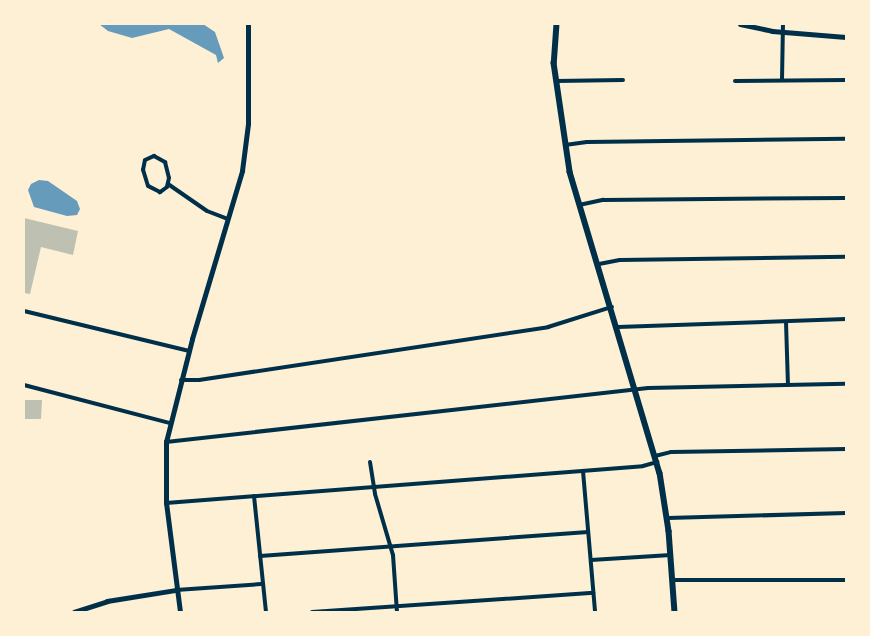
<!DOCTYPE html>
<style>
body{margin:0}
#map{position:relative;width:870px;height:636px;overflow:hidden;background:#fdf0d5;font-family:Mulish,sans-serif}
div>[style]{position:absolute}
.water>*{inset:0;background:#669bbc}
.building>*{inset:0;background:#bec0b2}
.minor>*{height:4px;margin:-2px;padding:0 2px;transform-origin:2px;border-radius:2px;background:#003049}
.tertiary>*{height:4.5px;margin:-2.25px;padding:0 2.25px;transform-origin:2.25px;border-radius:2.25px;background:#003049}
.secondary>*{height:5px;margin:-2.5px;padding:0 2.5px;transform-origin:2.5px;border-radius:2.5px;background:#003049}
.primary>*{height:5.5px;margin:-2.75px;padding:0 2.75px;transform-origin:2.75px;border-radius:2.75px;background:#003049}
span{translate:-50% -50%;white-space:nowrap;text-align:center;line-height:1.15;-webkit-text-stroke:4px #fdf0d5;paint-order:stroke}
.frame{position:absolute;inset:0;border:25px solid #fdf0d5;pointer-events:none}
</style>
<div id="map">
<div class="water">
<i style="clip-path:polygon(99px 24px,203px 24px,215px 32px,224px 58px,218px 63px,216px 55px,169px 29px,132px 38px,108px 31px)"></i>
<i style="clip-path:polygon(39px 180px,48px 181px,77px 201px,80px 209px,77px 215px,67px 216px,34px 207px,28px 190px,31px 184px)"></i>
</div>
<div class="building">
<i style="clip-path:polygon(24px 218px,78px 231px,73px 255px,41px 247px,30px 294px,24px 293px)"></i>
<i style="clip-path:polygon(24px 400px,42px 400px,41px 419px,24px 419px)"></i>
</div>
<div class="minor">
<i style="left:782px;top:80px;width:56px;rotate:-89deg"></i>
<i style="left:556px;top:81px;width:67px;rotate:-0.9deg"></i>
<i style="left:735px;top:81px;width:111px;rotate:-0.5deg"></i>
<i style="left:565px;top:145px;width:22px;rotate:-8deg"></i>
<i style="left:587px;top:142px;width:259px;rotate:-0.7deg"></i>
<i style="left:154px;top:156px;width:13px;rotate:29deg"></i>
<i style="left:165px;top:162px;width:16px;rotate:76deg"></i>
<i style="left:169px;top:178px;width:9px;rotate:103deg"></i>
<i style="left:167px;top:187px;width:9px;rotate:144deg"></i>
<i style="left:160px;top:192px;width:13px;rotate:-153deg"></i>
<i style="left:148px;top:186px;width:17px;rotate:-107deg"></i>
<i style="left:143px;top:170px;width:10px;rotate:-79deg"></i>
<i style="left:145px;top:160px;width:10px;rotate:-24deg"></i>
<i style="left:168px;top:184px;width:47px;rotate:34.7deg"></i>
<i style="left:207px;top:211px;width:22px;rotate:21deg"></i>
<i style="left:579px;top:205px;width:25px;rotate:-12deg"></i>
<i style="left:603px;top:200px;width:243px;rotate:-0.5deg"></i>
<i style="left:599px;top:264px;width:21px;rotate:-11deg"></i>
<i style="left:620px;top:260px;width:226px;rotate:-0.8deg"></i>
<i style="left:24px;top:311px;width:170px;rotate:13.6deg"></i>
<i style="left:786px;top:322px;width:63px;rotate:88.2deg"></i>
<i style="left:618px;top:327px;width:228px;rotate:-2deg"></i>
<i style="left:181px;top:380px;width:18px"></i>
<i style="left:199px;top:380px;width:353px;rotate:-8.6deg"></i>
<i style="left:548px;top:327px;width:67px;rotate:-17.4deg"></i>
<i style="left:24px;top:385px;width:151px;rotate:14.6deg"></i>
<i style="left:166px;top:442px;width:485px;rotate:-6.4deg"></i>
<i style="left:648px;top:388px;width:198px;rotate:-1.2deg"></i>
<i style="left:655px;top:456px;width:16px;rotate:-14deg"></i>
<i style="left:671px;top:452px;width:175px;rotate:-1deg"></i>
<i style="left:370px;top:462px;width:32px;rotate:81deg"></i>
<i style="left:375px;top:494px;width:64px;rotate:73.6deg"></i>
<i style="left:393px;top:555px;width:57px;rotate:86deg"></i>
<i style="left:583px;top:471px;width:142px;rotate:85.1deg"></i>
<i style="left:254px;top:496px;width:117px;rotate:84.1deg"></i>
<i style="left:166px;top:503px;width:478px;rotate:-4.4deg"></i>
<i style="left:643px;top:466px;width:15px;rotate:-16deg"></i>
<i style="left:668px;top:518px;width:178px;rotate:-1.6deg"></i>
<i style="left:260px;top:556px;width:329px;rotate:-4.2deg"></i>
<i style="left:591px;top:560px;width:80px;rotate:-3.6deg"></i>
<i style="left:673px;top:580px;width:173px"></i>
<i style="left:176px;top:590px;width:85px;rotate:-4deg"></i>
<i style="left:312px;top:612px;width:282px;rotate:-3.9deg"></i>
</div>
<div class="tertiary">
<i style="left:74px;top:612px;width:35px;rotate:-18deg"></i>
<i style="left:107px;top:601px;width:70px;rotate:-9.1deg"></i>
<i style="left:180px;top:612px;width:110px;rotate:-97.3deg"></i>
<i style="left:166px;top:503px;width:61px;rotate:-90deg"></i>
<i style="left:166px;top:442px;width:106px;rotate:-75.8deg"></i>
<i style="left:192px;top:339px;width:175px;rotate:-73.4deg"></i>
<i style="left:242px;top:171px;width:47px;rotate:-82.7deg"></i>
<i style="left:248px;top:124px;width:100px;rotate:-90deg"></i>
</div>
<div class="secondary">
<i style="left:740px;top:24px;width:33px;rotate:12deg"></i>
<i style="left:772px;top:31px;width:74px;rotate:4.6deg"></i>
</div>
<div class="primary">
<i style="left:557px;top:24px;width:39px;rotate:94deg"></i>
<i style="left:554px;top:63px;width:110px;rotate:81.6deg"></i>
<i style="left:570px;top:172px;width:314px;rotate:73.4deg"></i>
<i style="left:660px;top:473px;width:59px;rotate:81.2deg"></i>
<i style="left:669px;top:531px;width:81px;rotate:85.8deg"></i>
</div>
<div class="frame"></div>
</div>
